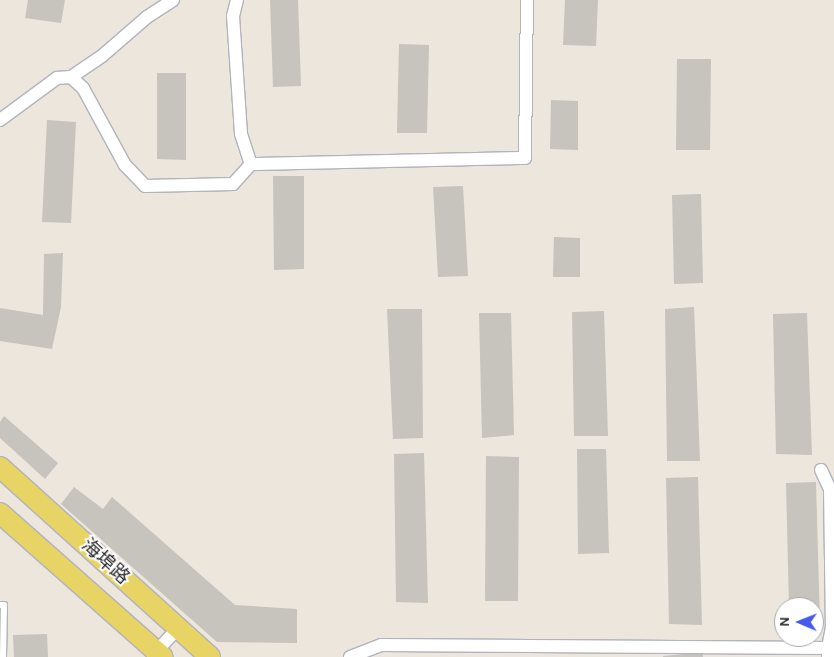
<!DOCTYPE html>
<meta charset="utf-8">
<style>
body{margin:0}
#map{position:relative;width:834px;height:657px;overflow:hidden;background:#ece6dd;font-family:Karla,"Noto Sans SC",sans-serif}
div>[style]{position:absolute}
.building>*{inset:0;background:#c7c3bd}
.roads{filter:drop-shadow(1px 0 #b1b3bd) drop-shadow(-1px 0 #b1b3bd) drop-shadow(0 1px #b1b3bd) drop-shadow(0 -1px #b1b3bd)}
.service>*{height:6px;margin:-3px;padding:0 3px;transform-origin:3px;border-radius:3px;background:#fff}
.minor>*{height:12px;margin:-6px;padding:0 6px;transform-origin:6px;border-radius:6px;background:#fff}
.primary>*{height:20px;margin:-10px;padding:0 10px;transform-origin:10px;border-radius:10px;background:#e8d365}
span{translate:-50% -50%;white-space:nowrap;text-align:center;line-height:1.15;-webkit-text-stroke:4px #fff;paint-order:stroke}
.street-label{font-size:19px;color:#2a2a2a}
.north{position:absolute;left:774px;top:597px;width:50px;height:50px;box-sizing:border-box;background:#fff;border:1px solid #aaa;border-radius:50%;rotate:271deg;font-size:14px;font-weight:700;line-height:20px;text-align:center;color:#2a2a2a}
.north::after{content:'';display:block;margin:auto;width:18px;height:22px;background:#475aef;clip-path:polygon(50% 0,100% 100%,50% 72%,0 100%)}
</style>
<div id="map">
<div class="building">
<i style="clip-path:polygon(28px 0,65px 0,61px 23px,25px 18px)"></i>
<i style="clip-path:polygon(270px 0,298px 0,301px 86px,273px 87px)"></i>
<i style="clip-path:polygon(565px 0,598px 0,596px 46px,563px 45px)"></i>
<i style="clip-path:polygon(399px 44px,429px 45px,427px 133px,397px 133px)"></i>
<i style="clip-path:polygon(677px 59px,711px 59px,710px 150px,676px 150px)"></i>
<i style="clip-path:polygon(157px 73px,186px 73px,186px 160px,157px 159px)"></i>
<i style="clip-path:polygon(551px 100px,578px 101px,578px 150px,550px 149px)"></i>
<i style="clip-path:polygon(47px 120px,76px 122px,71px 223px,42px 222px)"></i>
<i style="clip-path:polygon(273px 176px,304px 176px,304px 269px,274px 270px)"></i>
<i style="clip-path:polygon(463px 186px,468px 276px,438px 277px,433px 187px)"></i>
<i style="clip-path:polygon(701px 194px,703px 283px,674px 284px,672px 195px)"></i>
<i style="clip-path:polygon(554px 237px,580px 238px,580px 277px,553px 277px)"></i>
<i style="clip-path:polygon(63px 253px,61px 307px,52px 349px,0 341px,0 308px,43px 315px,44px 254px)"></i>
<i style="clip-path:polygon(694px 307px,700px 461px,667px 461px,665px 309px)"></i>
<i style="clip-path:polygon(387px 309px,422px 309px,423px 438px,393px 439px)"></i>
<i style="clip-path:polygon(604px 311px,608px 436px,574px 436px,572px 312px)"></i>
<i style="clip-path:polygon(479px 313px,511px 313px,514px 435px,482px 438px)"></i>
<i style="clip-path:polygon(807px 313px,812px 455px,776px 454px,773px 314px)"></i>
<i style="clip-path:polygon(4px 416px,58px 463px,45px 479px,0 438px,0 422px)"></i>
<i style="clip-path:polygon(577px 449px,606px 449px,609px 553px,578px 554px)"></i>
<i style="clip-path:polygon(424px 453px,428px 603px,396px 602px,394px 454px)"></i>
<i style="clip-path:polygon(486px 456px,519px 457px,518px 601px,485px 601px)"></i>
<i style="clip-path:polygon(698px 477px,702px 625px,669px 624px,666px 478px)"></i>
<i style="clip-path:polygon(816px 482px,820px 624px,814px 624px,814px 607px,789px 607px,786px 483px)"></i>
<i style="clip-path:polygon(74px 487px,103px 509px,112px 497px,235px 605px,297px 609px,297px 643px,217px 642px,61px 504px)"></i>
<i style="clip-path:polygon(47px 634px,48px 657px,14px 657px,13px 635px)"></i>
<i style="clip-path:polygon(703px 652px,703px 657px,663px 657px,663px 656px)"></i>
</div>
<div class="roads">
<div class="service">
<i style="left:0;top:605px;width:4px"></i>
<i style="left:4px;top:605px;width:52px;rotate:91.1deg"></i>
</div>
<div class="minor">
<i style="left:237px;top:0;width:16px;rotate:104deg"></i>
<i style="left:233px;top:16px;width:118px;rotate:86.1deg"></i>
<i style="left:241px;top:134px;width:32px;rotate:72deg"></i>
<i style="left:71px;top:77px;width:16px;rotate:43deg"></i>
<i style="left:83px;top:88px;width:88px;rotate:61.4deg"></i>
<i style="left:125px;top:165px;width:29px;rotate:46deg"></i>
<i style="left:145px;top:186px;width:88px;rotate:-1.3deg"></i>
<i style="left:233px;top:184px;width:27px;rotate:-48deg"></i>
<i style="left:251px;top:164px;width:274px;rotate:-1.3deg"></i>
<i style="left:525px;top:158px;width:158px;rotate:-89.3deg"></i>
<i style="left:0;top:120px;width:71px;rotate:-36.4deg"></i>
<i style="left:57px;top:78px;width:14px;rotate:-4deg"></i>
<i style="left:71px;top:77px;width:37px;rotate:-34deg"></i>
<i style="left:102px;top:56px;width:60px;rotate:-40.9deg"></i>
<i style="left:147px;top:17px;width:31px;rotate:-33deg"></i>
<i style="left:821px;top:470px;width:21px;rotate:65deg"></i>
<i style="left:830px;top:489px;width:138px;rotate:89.2deg"></i>
<i style="left:832px;top:627px;width:21px;rotate:101deg"></i>
<i style="left:153px;top:655px;width:35px;rotate:-47deg"></i>
<i style="left:350px;top:657px;width:33px;rotate:-21deg"></i>
<i style="left:381px;top:645px;width:447px;rotate:0.4deg"></i>
<i style="left:828px;top:648px;width:9px;rotate:90deg"></i>
</div>
<div class="primary">
<i style="left:0;top:467px;width:283px;rotate:42.1deg"></i>
<i style="left:0;top:513px;width:217px;rotate:41.5deg"></i>
</div>
</div>
<div class="street-label">
<span style="left:105px;top:562px;rotate:42deg">海埠路</span>
</div>
<div class="north">N</div>
</div>
